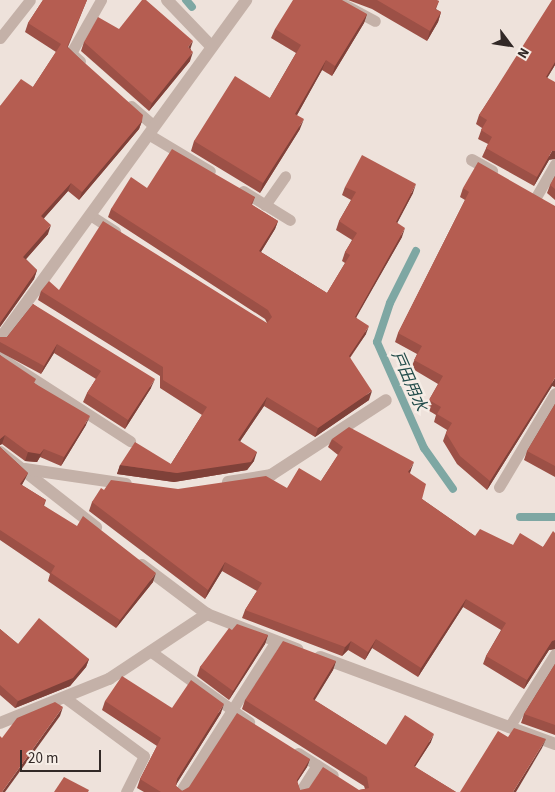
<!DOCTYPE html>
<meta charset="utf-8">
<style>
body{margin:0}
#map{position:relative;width:555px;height:792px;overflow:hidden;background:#eee2db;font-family:"Source Sans 3","Noto Sans JP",sans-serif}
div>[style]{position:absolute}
.stream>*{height:8px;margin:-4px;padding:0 4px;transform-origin:4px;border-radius:4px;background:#7ea7a3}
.service>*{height:11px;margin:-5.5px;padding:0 5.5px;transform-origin:5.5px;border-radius:5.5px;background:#c4b1a8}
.minor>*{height:12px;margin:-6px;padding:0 6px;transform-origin:6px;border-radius:6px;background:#c4b1a8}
.tertiary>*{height:12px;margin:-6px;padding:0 6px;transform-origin:6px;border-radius:6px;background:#c4b1a8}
.wall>*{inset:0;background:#9c5046}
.shaded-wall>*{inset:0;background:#7f4139}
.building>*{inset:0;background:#b55d51}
span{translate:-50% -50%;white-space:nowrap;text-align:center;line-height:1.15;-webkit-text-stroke:5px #f6ede6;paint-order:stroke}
.water-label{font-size:16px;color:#234d4b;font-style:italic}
.north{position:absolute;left:485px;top:20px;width:50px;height:50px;-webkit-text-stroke:4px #f6ede6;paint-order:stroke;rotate:121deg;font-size:14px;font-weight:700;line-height:20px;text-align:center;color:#322927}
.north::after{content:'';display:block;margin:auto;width:18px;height:22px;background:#322927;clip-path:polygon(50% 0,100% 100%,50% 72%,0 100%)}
.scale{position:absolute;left:20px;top:750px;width:81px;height:22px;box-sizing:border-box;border:2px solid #322927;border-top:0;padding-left:6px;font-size:15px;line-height:18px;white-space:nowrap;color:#322927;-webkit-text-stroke:4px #f6ede6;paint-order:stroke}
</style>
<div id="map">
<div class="stream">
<i style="left:186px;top:0;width:9px;rotate:49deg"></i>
<i style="left:416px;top:251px;width:58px;rotate:116.6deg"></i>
<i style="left:390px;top:303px;width:41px;rotate:108.4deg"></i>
<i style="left:377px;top:342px;width:116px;rotate:66.1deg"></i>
<i style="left:424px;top:448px;width:50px;rotate:54.7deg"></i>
<i style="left:520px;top:517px;width:35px"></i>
</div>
<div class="service">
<i style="left:336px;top:0;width:44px;rotate:28.3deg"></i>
<i style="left:0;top:38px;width:48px;rotate:-51.7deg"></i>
<i style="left:80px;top:61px;width:12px;rotate:-138deg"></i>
<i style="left:71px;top:53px;width:61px;rotate:-60.5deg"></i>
<i style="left:131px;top:106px;width:30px;rotate:41deg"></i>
<i style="left:148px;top:134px;width:72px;rotate:30.8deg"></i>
<i style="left:243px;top:191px;width:55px;rotate:31.7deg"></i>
<i style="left:536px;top:197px;width:38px;rotate:-60deg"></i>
<i style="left:265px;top:205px;width:35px;rotate:-55deg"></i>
<i style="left:90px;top:215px;width:30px;rotate:33deg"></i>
<i style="left:0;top:357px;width:155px;rotate:32.9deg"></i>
<i style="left:499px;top:487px;width:109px;rotate:-59.2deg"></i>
<i style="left:150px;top:651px;width:122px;rotate:35.6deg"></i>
<i style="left:64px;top:697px;width:99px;rotate:36.4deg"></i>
<i style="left:144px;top:756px;width:40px;rotate:116.6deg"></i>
<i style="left:509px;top:727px;width:86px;rotate:-57.8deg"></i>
<i style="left:298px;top:753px;width:41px;rotate:32.2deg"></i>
<i style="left:180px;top:792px;width:179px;rotate:-57.6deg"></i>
<i style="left:300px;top:792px;width:32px;rotate:-58deg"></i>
</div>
<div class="minor">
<i style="left:167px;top:0;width:64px;rotate:46.3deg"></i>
<i style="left:472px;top:160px;width:23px;rotate:29deg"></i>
<i style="left:0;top:452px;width:122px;rotate:38deg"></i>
<i style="left:25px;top:469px;width:102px;rotate:8.4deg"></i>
<i style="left:228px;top:482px;width:44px;rotate:-9.2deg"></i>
<i style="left:271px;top:475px;width:137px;rotate:-33.1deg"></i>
<i style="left:142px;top:565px;width:81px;rotate:37deg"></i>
<i style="left:207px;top:614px;width:97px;rotate:21.3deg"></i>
<i style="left:320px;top:657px;width:251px;rotate:20.3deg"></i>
<i style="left:0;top:723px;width:118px;rotate:-22deg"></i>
<i style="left:109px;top:679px;width:118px;rotate:-33.6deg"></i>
</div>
<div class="tertiary">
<i style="left:0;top:339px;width:419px;rotate:-54deg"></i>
</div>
<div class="wall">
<i style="clip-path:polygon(43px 0,87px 0,68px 47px,142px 121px,139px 129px,79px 200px,68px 191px,44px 218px,48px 234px,26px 259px,37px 270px,34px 279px,0 327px,0 106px,33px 87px,56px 52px,25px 32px,28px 23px)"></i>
<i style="clip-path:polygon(348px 0,436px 0,439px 1px,436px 9px,441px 12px,438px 22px,427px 41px,372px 9px)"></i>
<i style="clip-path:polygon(555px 0,555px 65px,547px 78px,549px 160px,534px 186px,482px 157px,488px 144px,478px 139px,482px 128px,476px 124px,479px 115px)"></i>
<i style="clip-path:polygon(367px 14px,364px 23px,332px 76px,322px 70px,297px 115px,300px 129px,260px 193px,191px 151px,194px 141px,270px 98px,296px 53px,271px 38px,275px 29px)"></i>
<i style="clip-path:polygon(119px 29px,191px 49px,190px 61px,149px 111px,81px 51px,84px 42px)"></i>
<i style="clip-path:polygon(555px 176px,555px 200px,547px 193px,550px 185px)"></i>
<i style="clip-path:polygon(345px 187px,413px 193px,397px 223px,402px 237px,356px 317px,366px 334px,350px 358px,369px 400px,315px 437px,264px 406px,240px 441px,254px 461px,247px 470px,174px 482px,117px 474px,120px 465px,171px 464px,202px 415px,160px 388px,160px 376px,38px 300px,41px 291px,59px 290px,267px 323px,265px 319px,108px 217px,111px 209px,147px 188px,255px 197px,252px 205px,278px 221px,275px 229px,261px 252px,327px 293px,345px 263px,342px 261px,345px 252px,352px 240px,336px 230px,339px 221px,351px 200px,342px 195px)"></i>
<i style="clip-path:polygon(463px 188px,554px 206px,552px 386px,487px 490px,457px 464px,443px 441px,447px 430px,434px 422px,436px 415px,426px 409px,429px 400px,438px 384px,411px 368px,417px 354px,395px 342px,398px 333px,465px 200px,460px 197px)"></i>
<i style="clip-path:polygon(33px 304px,151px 388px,125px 429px,83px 402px,87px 393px,96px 379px,54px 353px,41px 374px,0 352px,0 337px,7px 337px)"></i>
<i style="clip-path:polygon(0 355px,86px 425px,61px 466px,40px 457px,37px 462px,25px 461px,2px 444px,0 445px)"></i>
<i style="clip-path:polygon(555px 404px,555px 477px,524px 460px,527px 451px)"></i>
<i style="clip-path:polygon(332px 439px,411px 470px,410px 473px,422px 499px,475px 536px,513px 545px,543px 547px,555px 533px,555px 649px,549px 650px,524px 689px,483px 664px,486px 656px,501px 630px,463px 607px,418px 677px,372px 648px,365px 660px,348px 650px,342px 656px,242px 618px,245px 610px,257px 591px,222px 571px,205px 599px,89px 511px,92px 502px,104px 490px,287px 488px,321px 481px,338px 455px,328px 447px)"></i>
<i style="clip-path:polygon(0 447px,28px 473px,22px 485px,46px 500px,44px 506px,153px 582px,116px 628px,48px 581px,50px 574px,0 540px)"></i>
<i style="clip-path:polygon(0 629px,18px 644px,89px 659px,86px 667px,70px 686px,15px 708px,0 695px)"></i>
<i style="clip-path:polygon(232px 630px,268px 635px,265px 644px,229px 700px,197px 676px,200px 667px)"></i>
<i style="clip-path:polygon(336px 661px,333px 670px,314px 700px,386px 745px,431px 742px,415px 767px,456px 792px,144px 792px,137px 788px,140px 779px,157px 746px,102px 710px,105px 701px,221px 713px,177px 783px,176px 786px,182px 791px,310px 759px,307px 767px,297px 782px,300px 790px,359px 790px,365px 789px,364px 786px,242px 709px,245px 700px)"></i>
<i style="clip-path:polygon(555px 664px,555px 735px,521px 723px,524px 714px)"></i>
</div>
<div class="shaded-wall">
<i style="clip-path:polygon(441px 12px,438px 22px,427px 41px,430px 31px)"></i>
<i style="clip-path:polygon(367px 14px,364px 23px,332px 76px,335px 66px)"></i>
<i style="clip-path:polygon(193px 41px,190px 50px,188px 47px)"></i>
<i style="clip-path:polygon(193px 52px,190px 61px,149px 111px,152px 103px)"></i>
<i style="clip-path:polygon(326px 60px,322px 70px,292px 124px,295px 114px)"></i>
<i style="clip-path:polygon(555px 62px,555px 65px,543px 85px,546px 77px)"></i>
<i style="clip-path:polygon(304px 119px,300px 129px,260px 193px,263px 183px)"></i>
<i style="clip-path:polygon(142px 121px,139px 129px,79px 200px,82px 192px)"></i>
<i style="clip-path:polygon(552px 151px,555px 151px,555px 159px,549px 160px,534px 186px,537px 177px)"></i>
<i style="clip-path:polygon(71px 183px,68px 191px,38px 225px,41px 216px)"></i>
<i style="clip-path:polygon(416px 184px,413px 193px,393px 231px,396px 222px)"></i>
<i style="clip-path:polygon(278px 221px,275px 229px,256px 260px,259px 251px)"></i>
<i style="clip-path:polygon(51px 225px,48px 234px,20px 266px,23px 257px)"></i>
<i style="clip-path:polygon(405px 228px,402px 237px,352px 325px,355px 317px)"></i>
<i style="clip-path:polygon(37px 270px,34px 279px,0 327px,0 323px)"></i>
<i style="clip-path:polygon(369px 326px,366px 334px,345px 364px,349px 356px)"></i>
<i style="clip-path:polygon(57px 344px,54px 353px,41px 374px,44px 366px)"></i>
<i style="clip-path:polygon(555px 378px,555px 387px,552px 386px,487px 490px,490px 481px)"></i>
<i style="clip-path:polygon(155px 379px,151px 388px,125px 429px,128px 420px)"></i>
<i style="clip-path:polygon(372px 391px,369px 400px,315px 437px,318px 428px)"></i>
<i style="clip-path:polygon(267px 397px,264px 406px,235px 449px,238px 440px)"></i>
<i style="clip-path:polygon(90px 416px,86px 425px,61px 466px,64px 457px)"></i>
<i style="clip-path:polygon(5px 435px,2px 444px,0 445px,0 439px)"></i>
<i style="clip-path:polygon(44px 449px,40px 457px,37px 462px,25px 461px,28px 452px)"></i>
<i style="clip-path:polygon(257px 452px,254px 461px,247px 470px,174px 482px,117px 474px,120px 465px,177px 473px)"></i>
<i style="clip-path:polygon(414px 462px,411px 470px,405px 480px,408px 472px)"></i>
<i style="clip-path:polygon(28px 473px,24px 481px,17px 492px,20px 484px)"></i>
<i style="clip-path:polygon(225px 562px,222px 571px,205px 599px,208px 590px)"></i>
<i style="clip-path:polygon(156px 573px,153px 582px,116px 628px,120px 620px)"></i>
<i style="clip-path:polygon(466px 599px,463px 607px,418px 677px,421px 668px)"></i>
<i style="clip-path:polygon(268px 635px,265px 644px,229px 700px,233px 691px)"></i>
<i style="clip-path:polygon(376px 639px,372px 648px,365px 660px,368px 652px)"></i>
<i style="clip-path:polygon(555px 640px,555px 649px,549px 650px,524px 689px,527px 680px,552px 641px)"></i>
<i style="clip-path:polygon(351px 641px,348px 650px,342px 656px,345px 647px)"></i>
<i style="clip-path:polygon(89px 659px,86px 667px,70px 686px,15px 708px,18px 701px)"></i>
<i style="clip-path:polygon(336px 661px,333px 670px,310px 708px,313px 699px)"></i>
<i style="clip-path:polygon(224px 704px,221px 713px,174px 788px,177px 779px)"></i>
<i style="clip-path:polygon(63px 707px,60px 716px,5px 792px,2px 792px)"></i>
<i style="clip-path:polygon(434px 734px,431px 742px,410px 774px,414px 766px)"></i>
<i style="clip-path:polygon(546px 739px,542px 748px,516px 792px,513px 792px)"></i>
<i style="clip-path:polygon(310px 759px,307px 767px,293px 788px,297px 780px)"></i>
</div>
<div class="building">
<i style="clip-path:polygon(43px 0,87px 0,67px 47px,143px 115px,142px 121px,82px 192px,71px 183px,41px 216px,51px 225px,23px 257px,37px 270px,0 323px,0 106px,21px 79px,33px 87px,61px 44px,28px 23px)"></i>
<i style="clip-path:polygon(142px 0,146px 0,193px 41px,188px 47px,193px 52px,152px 103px,84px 42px,98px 17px,119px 29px)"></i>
<i style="clip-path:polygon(293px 0,342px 0,367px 14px,335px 66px,326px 60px,295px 114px,304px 119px,263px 183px,194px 141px,235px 76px,270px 98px,301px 45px,275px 29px)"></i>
<i style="clip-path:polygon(377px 0,436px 0,439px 1px,435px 9px,441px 12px,430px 31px)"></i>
<i style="clip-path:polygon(552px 0,555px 0,555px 62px,546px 77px,555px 82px,555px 151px,552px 151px,537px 177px,486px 148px,492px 137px,481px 130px,487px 120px,479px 115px)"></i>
<i style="clip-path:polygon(172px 149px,255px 197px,251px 204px,278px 221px,259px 251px,327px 293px,350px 255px,345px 252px,357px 233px,339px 221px,356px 192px,345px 187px,362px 155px,416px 184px,396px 222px,405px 228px,355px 317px,369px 326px,349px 356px,372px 391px,318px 428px,267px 397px,238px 440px,257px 452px,251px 462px,177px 473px,120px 465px,135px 442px,171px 464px,207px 407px,163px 380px,163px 367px,41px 291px,49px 281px,59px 290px,103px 221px,267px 323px,272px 317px,268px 310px,111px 209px,131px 177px,147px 188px)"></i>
<i style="clip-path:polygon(478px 162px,555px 206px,555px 378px,490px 481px,460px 456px,446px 433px,452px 423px,437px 414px,441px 407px,429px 400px,443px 376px,414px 360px,422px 346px,398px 333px,469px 192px,463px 188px)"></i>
<i style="clip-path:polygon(555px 176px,555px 189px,550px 185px)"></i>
<i style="clip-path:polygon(33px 304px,155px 379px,128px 420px,87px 393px,101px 371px,57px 344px,44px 366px,0 342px,0 337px,7px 337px)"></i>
<i style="clip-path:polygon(0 355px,36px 379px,34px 383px,90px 416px,64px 457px,44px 449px,40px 454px,28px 452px,5px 435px,0 439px)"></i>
<i style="clip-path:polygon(555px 404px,555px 466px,527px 451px)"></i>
<i style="clip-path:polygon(349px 427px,414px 462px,408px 472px,426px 484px,422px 499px,475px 536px,480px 529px,513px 545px,520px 533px,543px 547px,553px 531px,555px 533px,555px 640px,552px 641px,527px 680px,486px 656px,506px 623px,466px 599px,421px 668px,376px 639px,368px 652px,351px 641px,345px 647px,245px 610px,262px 583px,225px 562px,208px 590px,92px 502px,101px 488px,104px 490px,111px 480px,178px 489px,266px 476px,287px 488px,299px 468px,321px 481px,343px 447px,332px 439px)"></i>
<i style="clip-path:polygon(0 447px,28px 473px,20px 484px,46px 500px,43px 505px,77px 526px,83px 516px,156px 573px,120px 620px,51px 573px,55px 566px,0 530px)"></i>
<i style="clip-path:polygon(39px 618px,89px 659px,73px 678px,18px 701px,0 685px,0 629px,18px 644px)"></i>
<i style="clip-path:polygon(237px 624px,268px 635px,233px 691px,200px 667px,229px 628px,232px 630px)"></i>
<i style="clip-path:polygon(283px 641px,336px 661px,313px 699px,386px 745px,405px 715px,434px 734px,414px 766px,456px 792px,161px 792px,140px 779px,161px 738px,105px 701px,122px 676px,172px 708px,191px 680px,224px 704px,177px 779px,176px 786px,182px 791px,189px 787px,237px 713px,310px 759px,297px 780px,300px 790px,309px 788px,323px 767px,359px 790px,369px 788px,367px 777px,245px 700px)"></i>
<i style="clip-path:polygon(555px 664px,555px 725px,524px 714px)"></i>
<i style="clip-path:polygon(55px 702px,63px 707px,2px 792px,0 792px,0 736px,2px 738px,17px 718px)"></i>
<i style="clip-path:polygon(514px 728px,546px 739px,513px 792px,460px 792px,498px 731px,508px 737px)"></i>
<i style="clip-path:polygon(64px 777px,89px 790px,88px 792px,54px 792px)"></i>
</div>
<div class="water-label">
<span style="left:409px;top:381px;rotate:66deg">戸田用水</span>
</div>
<div class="north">N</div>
<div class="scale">20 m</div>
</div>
